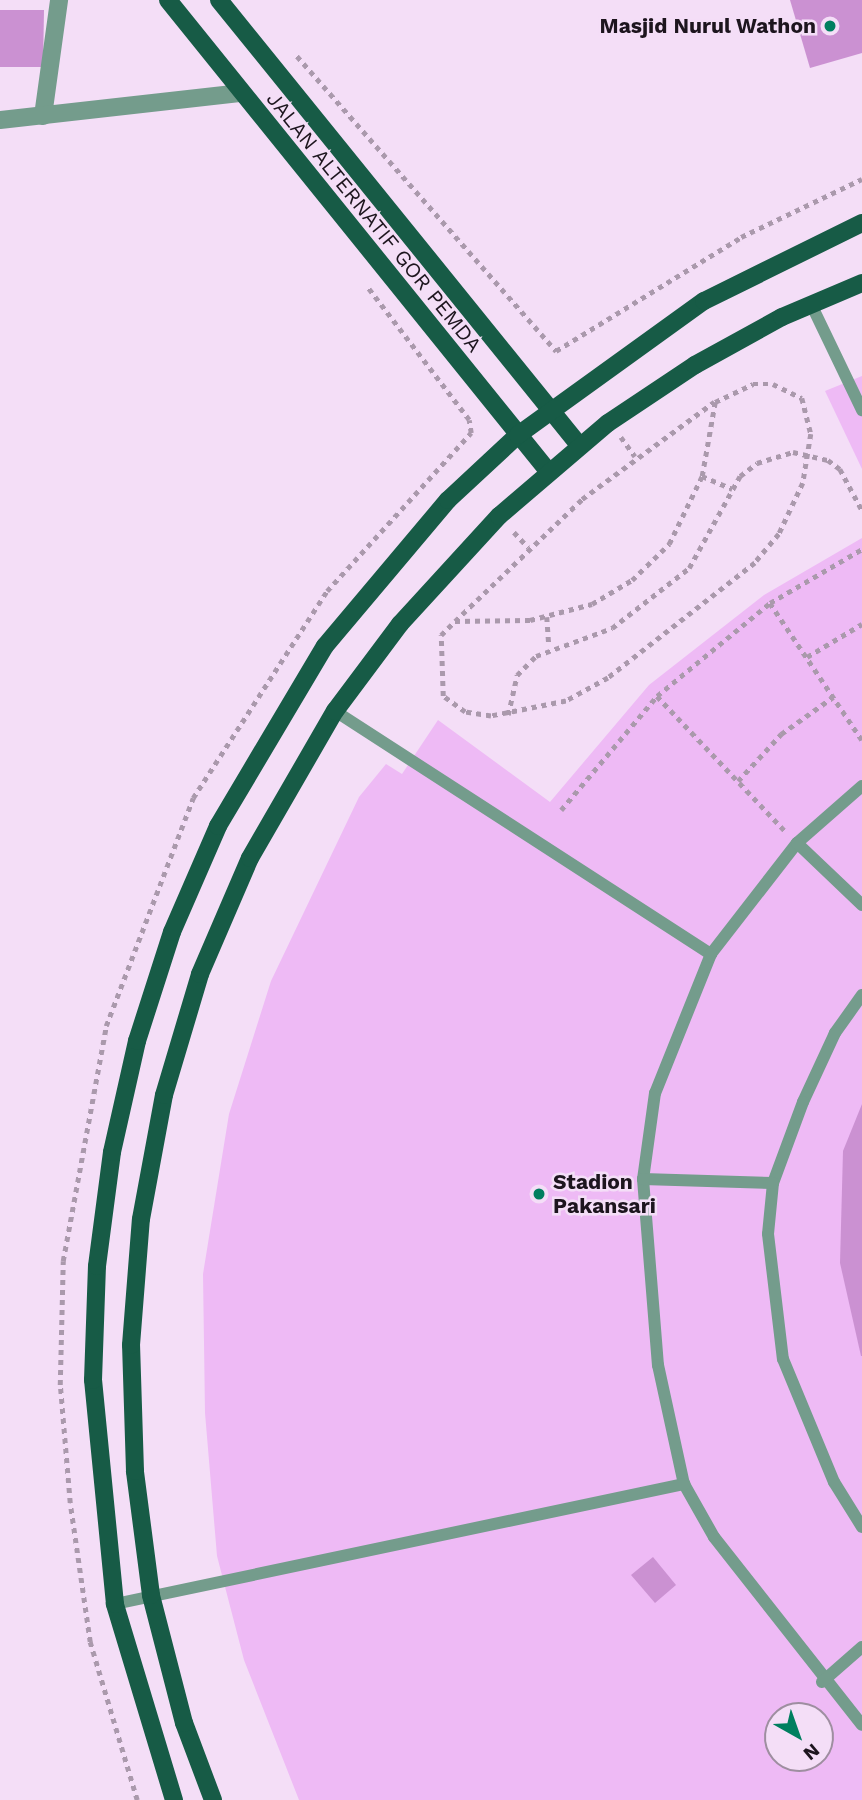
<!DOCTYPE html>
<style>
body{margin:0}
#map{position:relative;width:862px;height:1800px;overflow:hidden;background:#f4def7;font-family:"Work Sans",sans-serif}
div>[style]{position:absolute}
.green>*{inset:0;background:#eebaf5}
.building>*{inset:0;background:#cb91d2}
.path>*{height:4.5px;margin-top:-2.25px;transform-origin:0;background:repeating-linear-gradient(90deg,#aa99ac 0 5px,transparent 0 10px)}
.lane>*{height:12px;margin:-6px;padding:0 6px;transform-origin:6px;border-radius:6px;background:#749c8c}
.street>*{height:18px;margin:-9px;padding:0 9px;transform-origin:9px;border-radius:9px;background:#749c8c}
.primary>*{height:18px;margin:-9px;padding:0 9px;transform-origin:9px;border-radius:9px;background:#175b46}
.dots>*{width:19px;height:19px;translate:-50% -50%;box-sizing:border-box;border:4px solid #f4def7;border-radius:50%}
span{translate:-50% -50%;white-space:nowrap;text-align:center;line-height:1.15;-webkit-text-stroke:5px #f4def7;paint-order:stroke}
.poi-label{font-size:21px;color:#1d151e;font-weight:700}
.right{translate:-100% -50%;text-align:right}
.left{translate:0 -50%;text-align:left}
.street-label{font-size:21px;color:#1d151e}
.north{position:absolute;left:764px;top:1702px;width:70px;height:70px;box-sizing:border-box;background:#f4def7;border:2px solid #9e8ea0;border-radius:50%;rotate:140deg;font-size:19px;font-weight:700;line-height:28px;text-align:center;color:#1d151e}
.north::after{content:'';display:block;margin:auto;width:24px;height:32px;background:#007f5f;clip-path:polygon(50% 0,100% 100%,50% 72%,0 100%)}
</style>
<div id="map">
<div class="green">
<i style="clip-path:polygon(862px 376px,862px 469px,825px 391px)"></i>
<i style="clip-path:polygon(evenodd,862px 538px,862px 1800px,299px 1800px,244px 1660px,217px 1556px,205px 1413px,203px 1274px,229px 1114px,271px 981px,359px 797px,386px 764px,402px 774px,438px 720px,550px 802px,649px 685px,764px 595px,862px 538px,778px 1716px,820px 1716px,820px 1758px,778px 1758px,778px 1716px)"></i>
</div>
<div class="building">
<i style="clip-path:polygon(790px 0,862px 0,862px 53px,810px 68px)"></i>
<i style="clip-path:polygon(0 10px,44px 10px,43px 67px,0 67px)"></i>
<i style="clip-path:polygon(862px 1104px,862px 1356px,861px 1356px,840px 1263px,843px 1151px)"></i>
<i style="clip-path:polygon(653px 1557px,676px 1585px,655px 1603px,631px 1575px)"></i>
</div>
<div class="path">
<i style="left:297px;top:56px;width:393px;rotate:48.7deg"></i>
<i style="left:556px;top:351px;width:217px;rotate:-31.6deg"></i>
<i style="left:741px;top:237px;width:134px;rotate:-25.6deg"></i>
<i style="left:753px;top:384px;width:20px"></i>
<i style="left:773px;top:384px;width:32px;rotate:26deg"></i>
<i style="left:802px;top:398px;width:37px;rotate:76deg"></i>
<i style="left:811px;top:434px;width:50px;rotate:99.3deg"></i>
<i style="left:803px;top:483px;width:56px;rotate:115.2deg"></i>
<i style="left:779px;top:534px;width:38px;rotate:130deg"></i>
<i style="left:755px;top:563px;width:187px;rotate:142deg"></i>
<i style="left:608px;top:678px;width:48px;rotate:151.3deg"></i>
<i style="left:566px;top:701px;width:76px;rotate:168.7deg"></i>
<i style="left:491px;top:716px;width:26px;rotate:-171deg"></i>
<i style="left:465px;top:712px;width:27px;rotate:-144deg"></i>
<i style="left:443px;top:696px;width:61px;rotate:-91.9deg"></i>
<i style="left:441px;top:635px;width:20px;rotate:-45deg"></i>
<i style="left:455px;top:621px;width:75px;rotate:-0.8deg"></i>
<i style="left:530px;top:620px;width:64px;rotate:-14.5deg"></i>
<i style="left:592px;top:604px;width:47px;rotate:-31deg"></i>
<i style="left:632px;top:580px;width:52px;rotate:-44.2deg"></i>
<i style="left:669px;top:544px;width:76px;rotate:-64.1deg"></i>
<i style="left:702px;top:476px;width:75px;rotate:-80deg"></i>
<i style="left:715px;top:402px;width:42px;rotate:-25.3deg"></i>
<i style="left:621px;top:437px;width:24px;rotate:54deg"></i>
<i style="left:702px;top:476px;width:33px;rotate:23deg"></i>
<i style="left:514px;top:532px;width:21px;rotate:47deg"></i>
<i style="left:770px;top:603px;width:165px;rotate:56.1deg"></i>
<i style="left:547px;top:617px;width:29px;rotate:86deg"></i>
<i style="left:455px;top:621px;width:176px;rotate:-43.8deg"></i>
<i style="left:582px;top:499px;width:164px;rotate:-36.3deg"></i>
<i style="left:807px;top:657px;width:64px;rotate:-31deg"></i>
<i style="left:657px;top:696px;width:185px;rotate:46.5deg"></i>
<i style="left:508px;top:715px;width:41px;rotate:-77.3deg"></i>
<i style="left:517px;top:675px;width:27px;rotate:-45deg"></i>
<i style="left:536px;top:656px;width:81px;rotate:-20.2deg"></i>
<i style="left:612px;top:628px;width:98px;rotate:-37.9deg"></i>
<i style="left:689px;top:568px;width:105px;rotate:-61deg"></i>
<i style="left:740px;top:476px;width:21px;rotate:-37deg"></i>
<i style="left:757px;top:463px;width:38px;rotate:-17deg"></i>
<i style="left:793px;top:452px;width:36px;rotate:13deg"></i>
<i style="left:828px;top:460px;width:15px;rotate:37deg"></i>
<i style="left:840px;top:469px;width:47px;rotate:61.8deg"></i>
<i style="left:738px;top:781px;width:64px;rotate:-47.5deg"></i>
<i style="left:781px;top:734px;width:64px;rotate:-35.4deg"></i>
<i style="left:561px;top:810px;width:149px;rotate:-49.9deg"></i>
<i style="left:657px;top:696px;width:146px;rotate:-39.5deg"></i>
<i style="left:770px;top:603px;width:107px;rotate:-30.4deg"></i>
<i style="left:137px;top:1800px;width:165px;rotate:-106.6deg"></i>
<i style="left:90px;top:1642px;width:140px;rotate:-98.2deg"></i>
<i style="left:70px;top:1503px;width:118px;rotate:-94.8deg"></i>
<i style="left:60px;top:1385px;width:124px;rotate:-88.6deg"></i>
<i style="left:63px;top:1261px;width:239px;rotate:-79.6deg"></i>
<i style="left:106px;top:1026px;width:244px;rotate:-69.1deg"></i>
<i style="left:193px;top:798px;width:247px;rotate:-57.1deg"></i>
<i style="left:327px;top:591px;width:214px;rotate:-47.7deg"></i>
<i style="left:471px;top:433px;width:13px;rotate:-99deg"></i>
<i style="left:469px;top:420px;width:166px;rotate:-127.4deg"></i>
</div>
<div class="lane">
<i style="left:811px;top:304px;width:118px;rotate:64.3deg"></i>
<i style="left:335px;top:711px;width:448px;rotate:32.9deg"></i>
<i style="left:862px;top:786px;width:86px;rotate:138.8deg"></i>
<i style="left:797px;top:843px;width:140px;rotate:127.8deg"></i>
<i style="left:711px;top:954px;width:150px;rotate:111.9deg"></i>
<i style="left:655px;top:1093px;width:87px;rotate:97.9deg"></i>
<i style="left:643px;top:1179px;width:187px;rotate:85.4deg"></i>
<i style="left:658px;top:1365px;width:122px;rotate:77.7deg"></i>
<i style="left:684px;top:1484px;width:61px;rotate:60.5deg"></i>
<i style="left:714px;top:1537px;width:239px;rotate:51.8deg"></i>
<i style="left:797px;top:843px;width:90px;rotate:43.6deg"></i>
<i style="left:862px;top:995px;width:47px;rotate:125.4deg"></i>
<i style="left:835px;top:1033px;width:76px;rotate:114.9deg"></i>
<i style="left:803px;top:1102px;width:86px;rotate:110.3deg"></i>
<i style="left:773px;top:1183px;width:51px;rotate:95.6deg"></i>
<i style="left:768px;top:1234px;width:126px;rotate:83.2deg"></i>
<i style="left:783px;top:1359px;width:133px;rotate:67.5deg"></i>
<i style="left:834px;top:1482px;width:53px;rotate:58.1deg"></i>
<i style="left:643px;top:1179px;width:130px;rotate:1.8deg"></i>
<i style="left:115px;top:1604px;width:582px;rotate:-11.91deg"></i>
<i style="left:822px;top:1682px;width:53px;rotate:-41.2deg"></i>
</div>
<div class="street">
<i style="left:43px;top:116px;width:117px;rotate:-82.1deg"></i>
<i style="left:0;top:120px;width:241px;rotate:-6.4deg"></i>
</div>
<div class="primary">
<i style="left:168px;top:0;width:605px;rotate:51.1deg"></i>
<i style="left:219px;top:0;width:572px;rotate:51.03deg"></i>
<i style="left:174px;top:1800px;width:205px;rotate:-106.8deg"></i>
<i style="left:115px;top:1604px;width:225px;rotate:-95.6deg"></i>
<i style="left:93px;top:1380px;width:114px;rotate:-88deg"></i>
<i style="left:97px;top:1266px;width:115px;rotate:-82.5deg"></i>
<i style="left:112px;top:1152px;width:114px;rotate:-77.3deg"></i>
<i style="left:137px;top:1041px;width:114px;rotate:-72.2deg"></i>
<i style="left:172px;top:932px;width:116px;rotate:-66.5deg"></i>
<i style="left:218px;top:826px;width:209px;rotate:-59.3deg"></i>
<i style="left:325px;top:646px;width:191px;rotate:-49.9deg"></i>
<i style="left:448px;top:500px;width:96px;rotate:-42.9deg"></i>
<i style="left:518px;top:435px;width:229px;rotate:-35.8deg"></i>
<i style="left:704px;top:301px;width:176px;rotate:-26.3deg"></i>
<i style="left:213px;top:1800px;width:82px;rotate:-110.6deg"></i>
<i style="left:184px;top:1723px;width:132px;rotate:-104.5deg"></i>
<i style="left:151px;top:1595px;width:125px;rotate:-97.4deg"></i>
<i style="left:135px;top:1471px;width:126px;rotate:-91.8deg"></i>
<i style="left:131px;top:1345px;width:126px;rotate:-85.5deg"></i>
<i style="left:141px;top:1219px;width:126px;rotate:-79.5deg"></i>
<i style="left:164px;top:1095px;width:126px;rotate:-73.4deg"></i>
<i style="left:200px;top:974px;width:126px;rotate:-66.7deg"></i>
<i style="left:250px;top:858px;width:170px;rotate:-60deg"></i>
<i style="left:335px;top:711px;width:109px;rotate:-53.2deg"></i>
<i style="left:400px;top:624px;width:147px;rotate:-47.5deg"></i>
<i style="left:499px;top:516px;width:143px;rotate:-40.5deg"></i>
<i style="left:608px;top:423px;width:105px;rotate:-33.7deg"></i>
<i style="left:695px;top:365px;width:99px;rotate:-28.9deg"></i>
<i style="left:782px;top:317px;width:87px;rotate:-23deg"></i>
</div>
<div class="dots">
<i style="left:830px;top:26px;background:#007f5f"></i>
<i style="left:539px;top:1194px;background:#007f5f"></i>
</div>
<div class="poi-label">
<span class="right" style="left:816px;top:26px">Masjid Nurul Wathon</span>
<span class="left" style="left:553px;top:1194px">Stadion<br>Pakansari</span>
</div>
<div class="street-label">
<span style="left:374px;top:222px;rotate:51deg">JALAN ALTERNATIF GOR PEMDA</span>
</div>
<div class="north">N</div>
</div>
